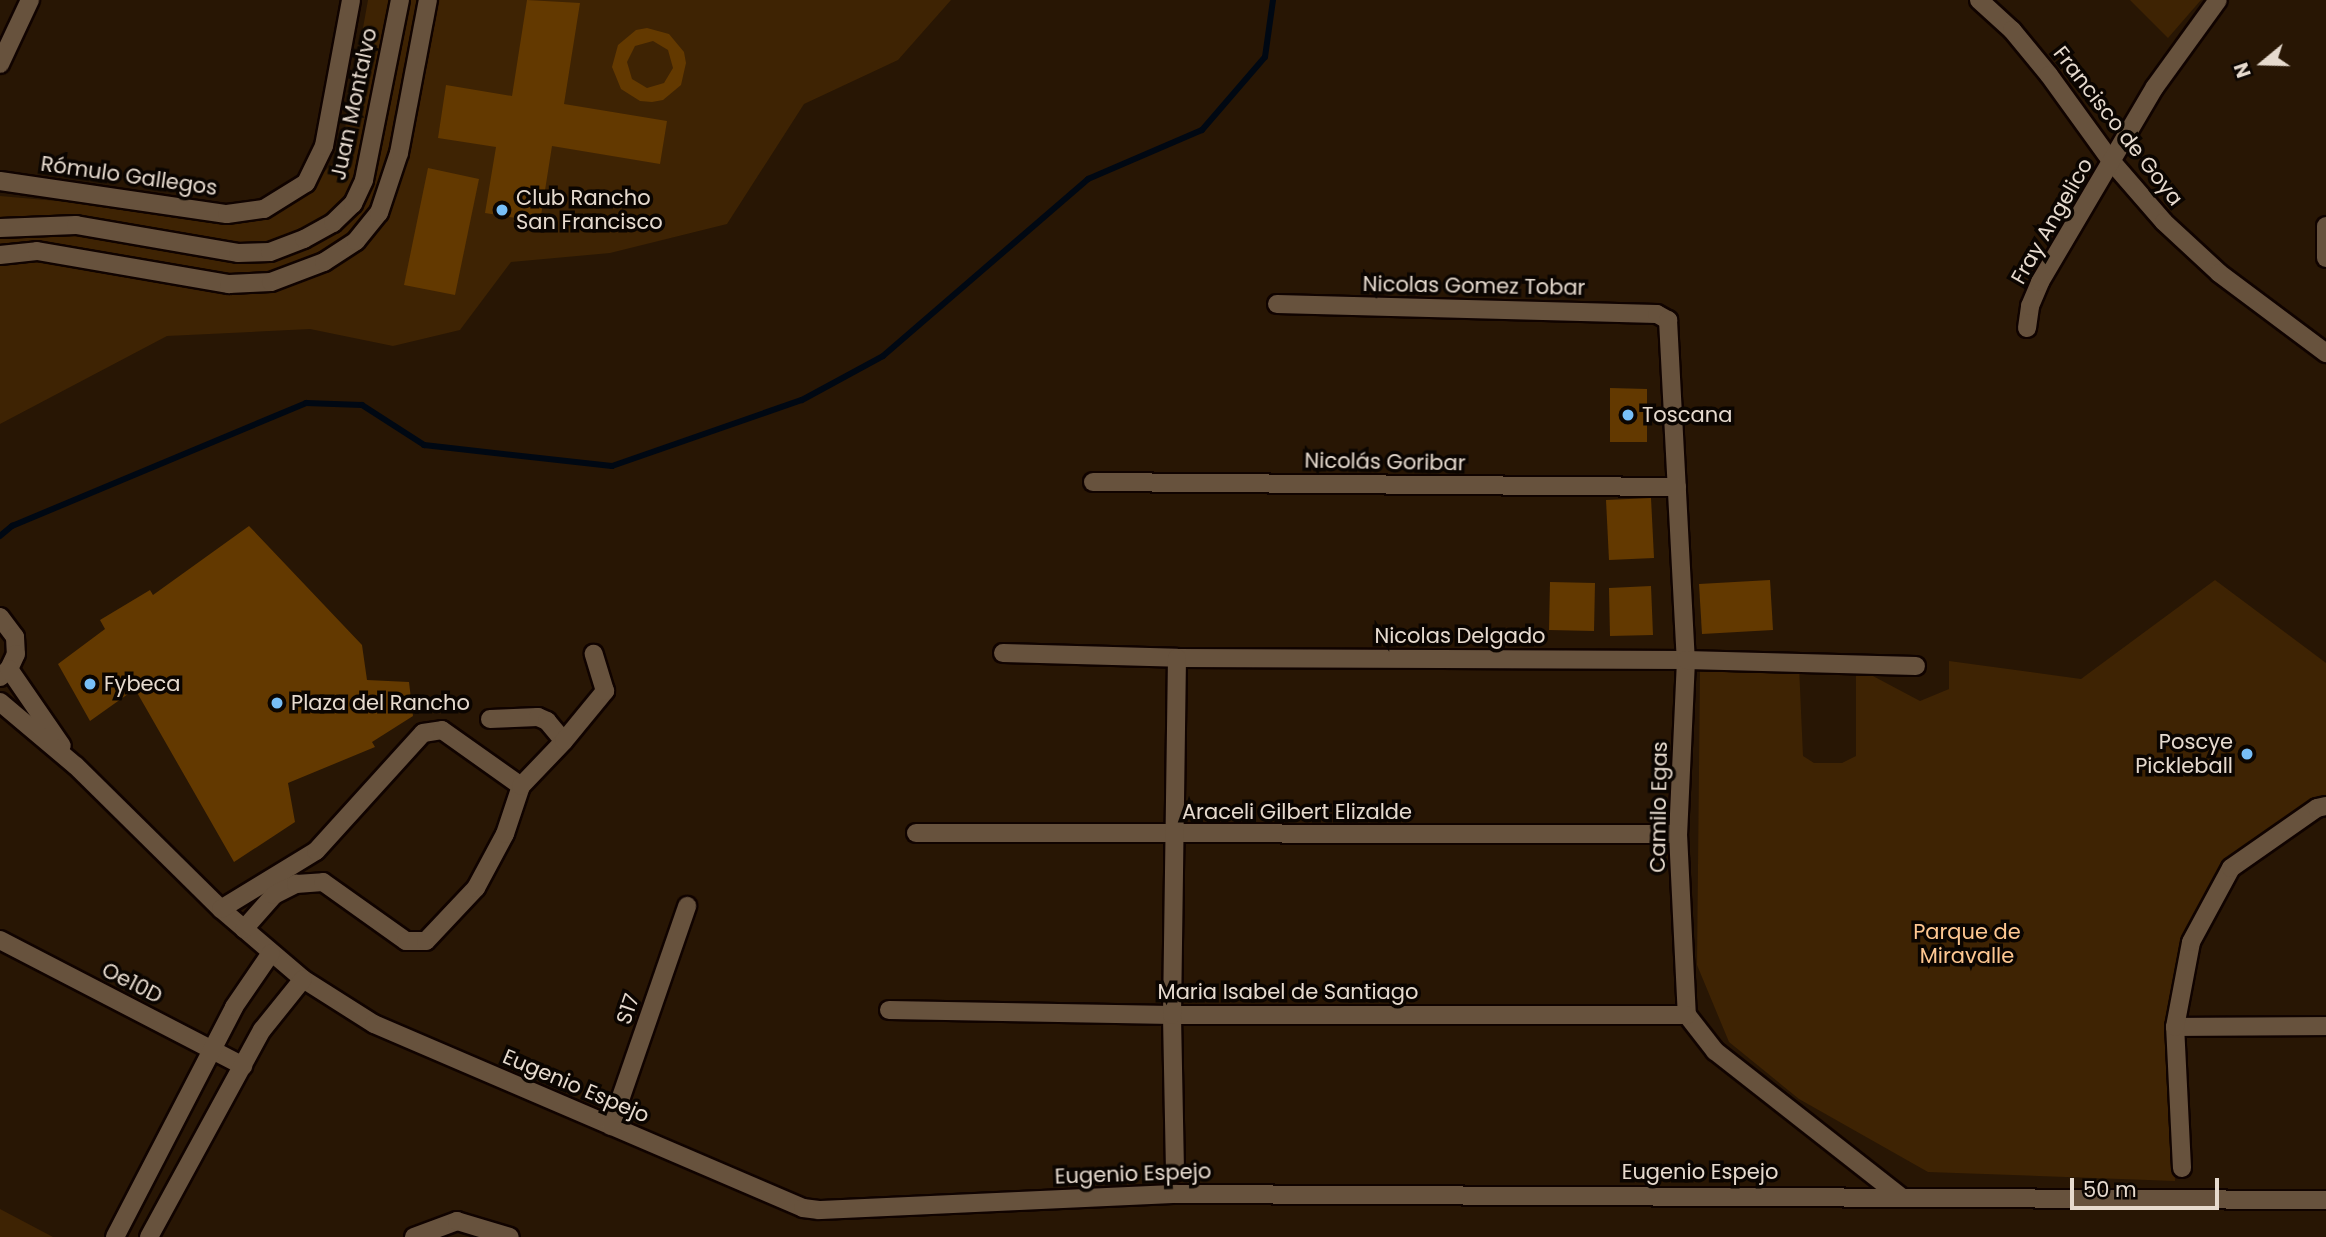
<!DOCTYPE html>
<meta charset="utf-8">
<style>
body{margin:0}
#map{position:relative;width:2326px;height:1237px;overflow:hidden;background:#281604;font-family:Poppins,sans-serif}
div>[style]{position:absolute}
.green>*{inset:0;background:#3e2303}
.stream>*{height:6px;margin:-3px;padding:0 3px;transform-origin:3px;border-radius:3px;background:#000813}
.building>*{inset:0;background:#633900}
.roads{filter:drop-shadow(2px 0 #100300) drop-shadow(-2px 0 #100300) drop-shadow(0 2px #100300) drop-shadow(0 -2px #100300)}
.minor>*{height:18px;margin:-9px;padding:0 9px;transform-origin:9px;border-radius:9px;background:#67523d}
.dots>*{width:19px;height:19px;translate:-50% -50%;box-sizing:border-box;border:4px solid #0b0501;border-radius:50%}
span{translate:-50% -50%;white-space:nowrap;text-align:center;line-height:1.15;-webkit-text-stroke:7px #0b0501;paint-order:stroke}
.street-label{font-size:21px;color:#e6dace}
.poi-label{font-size:21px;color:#e6dace}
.left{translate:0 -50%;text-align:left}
.right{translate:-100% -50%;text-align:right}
.park-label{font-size:21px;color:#fec791}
.north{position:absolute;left:2228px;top:28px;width:70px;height:70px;-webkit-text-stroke:5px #0b0501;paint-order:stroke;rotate:251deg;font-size:19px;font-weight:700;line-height:28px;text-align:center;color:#e6dace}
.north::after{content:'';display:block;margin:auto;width:24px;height:32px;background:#e6dace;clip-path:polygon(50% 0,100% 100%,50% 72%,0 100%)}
.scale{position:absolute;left:2070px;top:1178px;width:149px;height:32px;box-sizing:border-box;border:4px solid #e6dace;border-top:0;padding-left:9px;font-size:21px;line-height:24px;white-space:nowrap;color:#e6dace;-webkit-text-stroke:5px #0b0501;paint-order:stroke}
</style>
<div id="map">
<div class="green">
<i style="clip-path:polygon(368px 0,951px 0,898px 60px,804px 104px,727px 224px,610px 253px,511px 262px,460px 330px,393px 346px,310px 329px,167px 336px,0 424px,0 196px,241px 217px,292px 204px,340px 156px)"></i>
<i style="clip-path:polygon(2130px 0,2201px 0,2168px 38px)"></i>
<i style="clip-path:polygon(2215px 580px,2326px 663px,2326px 806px,2238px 862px,2193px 938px,2170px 1027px,2175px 1181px,1928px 1172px,1799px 1099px,1729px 1042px,1697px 965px,1700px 670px,1799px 666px,1803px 756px,1814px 763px,1842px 763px,1856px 756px,1856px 667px,1920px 701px,1949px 689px,1949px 661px,2081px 679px)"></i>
<i style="clip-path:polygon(0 1209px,53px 1237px,0 1237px)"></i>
</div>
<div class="stream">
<i style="left:0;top:536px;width:16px;rotate:-40deg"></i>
<i style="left:12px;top:526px;width:319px;rotate:-22.7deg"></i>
<i style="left:306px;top:403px;width:56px;rotate:2deg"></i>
<i style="left:362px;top:405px;width:74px;rotate:32.8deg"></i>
<i style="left:424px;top:445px;width:189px;rotate:6.4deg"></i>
<i style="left:612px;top:466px;width:201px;rotate:-19.2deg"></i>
<i style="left:802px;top:400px;width:92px;rotate:-28.5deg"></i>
<i style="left:883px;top:356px;width:271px;rotate:-40.8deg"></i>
<i style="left:1088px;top:179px;width:124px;rotate:-23.3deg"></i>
<i style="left:1202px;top:130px;width:96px;rotate:-49.2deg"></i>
<i style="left:1265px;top:57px;width:58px;rotate:-82deg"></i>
</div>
<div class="building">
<i style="clip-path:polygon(527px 0,580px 3px,564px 104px,667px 121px,660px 164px,552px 146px,540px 222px,485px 213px,496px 147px,438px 138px,446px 85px,512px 96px)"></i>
<i style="clip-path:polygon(evenodd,647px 28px,669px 34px,684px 52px,686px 63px,681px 85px,663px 100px,652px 102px,640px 101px,621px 89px,612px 67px,618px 45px,636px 30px,647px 28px,653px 41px,668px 50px,673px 68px,664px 83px,647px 88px,632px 79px,627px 62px,635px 46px,653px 41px)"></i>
<i style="clip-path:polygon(428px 168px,479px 179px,455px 295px,404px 285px)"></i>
<i style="clip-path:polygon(1610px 388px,1647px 389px,1647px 442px,1610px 442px)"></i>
<i style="clip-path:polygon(1651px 498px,1654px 558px,1609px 560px,1606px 500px)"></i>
<i style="clip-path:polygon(249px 526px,362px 645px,367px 680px,409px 682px,413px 716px,372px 742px,375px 747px,288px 783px,295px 822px,234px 862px,135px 689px,90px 721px,58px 664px,105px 629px,100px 620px,150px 590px,153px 595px)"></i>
<i style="clip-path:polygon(1770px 580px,1773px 630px,1702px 634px,1699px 584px)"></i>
<i style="clip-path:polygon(1550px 582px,1595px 583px,1594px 631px,1549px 630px)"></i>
<i style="clip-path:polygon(1651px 586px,1653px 635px,1610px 636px,1609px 588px)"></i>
</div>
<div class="roads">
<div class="minor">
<i style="left:1979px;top:0;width:45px;rotate:42.3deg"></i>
<i style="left:2012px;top:30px;width:58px;rotate:50.6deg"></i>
<i style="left:2049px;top:75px;width:107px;rotate:54.1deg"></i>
<i style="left:2112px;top:162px;width:79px;rotate:49.1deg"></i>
<i style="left:2164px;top:222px;width:75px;rotate:42.8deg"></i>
<i style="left:2219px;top:273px;width:134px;rotate:36.8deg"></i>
<i style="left:0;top:64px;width:71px;rotate:-64.9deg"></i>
<i style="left:0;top:181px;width:229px;rotate:8.3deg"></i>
<i style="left:227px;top:214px;width:37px;rotate:-8deg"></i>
<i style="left:264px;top:209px;width:49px;rotate:-31.8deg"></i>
<i style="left:306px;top:183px;width:41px;rotate:-64.1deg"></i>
<i style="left:324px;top:146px;width:148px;rotate:-79.5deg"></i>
<i style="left:2326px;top:226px;width:32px;rotate:90deg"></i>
<i style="left:0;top:228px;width:76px;rotate:-2.3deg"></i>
<i style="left:76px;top:225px;width:164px;rotate:9.8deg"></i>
<i style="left:238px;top:253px;width:32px;rotate:-2deg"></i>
<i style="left:270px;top:252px;width:36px;rotate:-21deg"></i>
<i style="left:304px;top:239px;width:33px;rotate:-29deg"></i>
<i style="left:333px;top:223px;width:28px;rotate:-44deg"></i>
<i style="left:353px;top:204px;width:26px;rotate:-65deg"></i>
<i style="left:364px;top:180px;width:184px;rotate:-78.7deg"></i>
<i style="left:0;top:255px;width:37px;rotate:-6deg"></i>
<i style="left:37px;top:251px;width:195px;rotate:9.8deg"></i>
<i style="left:229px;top:284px;width:42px;rotate:-2.7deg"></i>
<i style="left:271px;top:282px;width:57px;rotate:-20.7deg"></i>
<i style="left:324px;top:262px;width:38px;rotate:-33deg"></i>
<i style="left:356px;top:241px;width:36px;rotate:-51deg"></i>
<i style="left:379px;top:213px;width:63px;rotate:-71.6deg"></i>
<i style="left:399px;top:153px;width:156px;rotate:-79.3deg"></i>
<i style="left:1277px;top:304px;width:380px;rotate:1.5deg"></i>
<i style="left:1657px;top:314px;width:13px;rotate:29deg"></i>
<i style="left:1668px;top:320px;width:340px;rotate:87deg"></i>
<i style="left:1686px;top:660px;width:174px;rotate:92.6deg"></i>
<i style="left:1678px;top:834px;width:181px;rotate:87.2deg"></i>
<i style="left:1687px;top:1015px;width:46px;rotate:52.1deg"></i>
<i style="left:1715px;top:1051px;width:235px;rotate:38.1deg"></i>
<i style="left:2027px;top:328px;width:22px;rotate:-82deg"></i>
<i style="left:2030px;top:306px;width:26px;rotate:-67deg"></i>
<i style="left:2040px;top:282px;width:226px;rotate:-59.5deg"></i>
<i style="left:2155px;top:87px;width:107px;rotate:-54.1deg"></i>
<i style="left:1093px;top:482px;width:584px;rotate:0.49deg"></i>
<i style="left:0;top:617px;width:25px;rotate:53deg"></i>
<i style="left:15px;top:637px;width:17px;rotate:87deg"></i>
<i style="left:16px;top:654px;width:17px;rotate:115deg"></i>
<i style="left:9px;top:669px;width:12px;rotate:138deg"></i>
<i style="left:1003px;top:653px;width:174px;rotate:1.6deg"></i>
<i style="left:1177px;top:658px;width:509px;rotate:0.23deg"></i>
<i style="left:1686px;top:660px;width:230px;rotate:1.5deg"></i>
<i style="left:9px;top:669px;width:93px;rotate:55.5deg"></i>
<i style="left:0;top:702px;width:99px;rotate:40.1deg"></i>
<i style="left:76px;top:766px;width:204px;rotate:44.6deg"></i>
<i style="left:221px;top:909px;width:108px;rotate:40.5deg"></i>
<i style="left:303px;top:979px;width:84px;rotate:32.4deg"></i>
<i style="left:374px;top:1024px;width:467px;rotate:23.2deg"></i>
<i style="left:803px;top:1208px;width:16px;rotate:7deg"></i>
<i style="left:819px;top:1210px;width:356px;rotate:-2.6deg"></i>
<i style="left:1175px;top:1194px;width:1151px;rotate:0.3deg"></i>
<i style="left:490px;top:719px;width:48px;rotate:-2.4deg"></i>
<i style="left:538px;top:717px;width:10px;rotate:24deg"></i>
<i style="left:547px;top:721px;width:26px;rotate:50deg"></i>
<i style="left:916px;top:833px;width:762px;rotate:0.08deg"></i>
<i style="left:221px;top:909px;width:111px;rotate:-31.4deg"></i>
<i style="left:316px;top:851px;width:159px;rotate:-47.8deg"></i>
<i style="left:423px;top:733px;width:19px;rotate:-9deg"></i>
<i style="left:442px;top:730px;width:97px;rotate:35.3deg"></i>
<i style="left:244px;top:929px;width:45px;rotate:-48.6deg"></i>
<i style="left:274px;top:895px;width:25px;rotate:-27deg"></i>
<i style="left:296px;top:884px;width:27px;rotate:-4deg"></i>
<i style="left:323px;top:882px;width:102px;rotate:35.4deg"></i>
<i style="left:406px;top:941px;width:20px"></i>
<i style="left:426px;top:941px;width:73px;rotate:-46.7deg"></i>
<i style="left:476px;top:888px;width:61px;rotate:-61.8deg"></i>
<i style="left:505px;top:834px;width:51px;rotate:-71.6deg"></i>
<i style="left:521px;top:786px;width:62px;rotate:-46.3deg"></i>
<i style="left:564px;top:741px;width:65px;rotate:-50.6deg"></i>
<i style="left:605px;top:691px;width:39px;rotate:-107deg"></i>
<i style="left:0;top:940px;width:274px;rotate:27.4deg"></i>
<i style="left:889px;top:1010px;width:283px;rotate:1deg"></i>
<i style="left:1172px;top:1015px;width:515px"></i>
<i style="left:2175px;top:1027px;width:151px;rotate:-0.4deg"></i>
<i style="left:611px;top:1126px;width:233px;rotate:-70.9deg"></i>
<i style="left:2182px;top:1168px;width:141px;rotate:-92.8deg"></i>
<i style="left:2175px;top:1027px;width:86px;rotate:-79.3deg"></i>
<i style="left:2191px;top:942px;width:84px;rotate:-61.6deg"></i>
<i style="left:2231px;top:868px;width:105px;rotate:-34.9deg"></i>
<i style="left:2317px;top:808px;width:9px;rotate:-13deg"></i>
<i style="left:1175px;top:1172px;width:157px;rotate:-91.1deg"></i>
<i style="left:1172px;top:1015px;width:357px;rotate:-89.2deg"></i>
<i style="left:115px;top:1237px;width:259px;rotate:-62.6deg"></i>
<i style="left:234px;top:1007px;width:65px;rotate:-55.6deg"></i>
<i style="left:149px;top:1237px;width:236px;rotate:-61.4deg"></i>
<i style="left:262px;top:1030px;width:65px;rotate:-51.2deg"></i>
<i style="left:414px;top:1237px;width:46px;rotate:-20.4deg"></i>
<i style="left:457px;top:1221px;width:55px;rotate:16.8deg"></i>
</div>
</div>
<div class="dots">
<i style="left:502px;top:210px;background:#78bff7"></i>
<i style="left:1628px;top:415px;background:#78bff7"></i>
<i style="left:90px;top:684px;background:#78bff7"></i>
<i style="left:277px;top:703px;background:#78bff7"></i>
<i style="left:2247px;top:754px;background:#78bff7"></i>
</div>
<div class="street-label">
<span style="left:354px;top:104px;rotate:-78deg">Juan Montalvo</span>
<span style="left:2118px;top:126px;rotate:52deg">Francisco de Goya</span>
<span style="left:129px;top:176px;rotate:8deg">Rómulo Gallegos</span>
<span style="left:2052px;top:221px;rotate:-60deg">Fray Angelico</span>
<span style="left:1474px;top:286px;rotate:1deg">Nicolas Gomez Tobar</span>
<span style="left:1385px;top:462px;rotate:1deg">Nicolás Goribar</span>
<span style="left:1460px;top:636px">Nicolas Delgado</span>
<span style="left:1659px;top:807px;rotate:-89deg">Camilo Egas</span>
<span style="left:1297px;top:812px">Araceli Gilbert Elizalde</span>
<span style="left:132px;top:983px;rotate:27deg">Oe10D</span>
<span style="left:1288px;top:992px">Maria Isabel de Santiago</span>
<span style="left:628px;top:1009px;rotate:-71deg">S17</span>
<span style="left:576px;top:1086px;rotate:23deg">Eugenio Espejo</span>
<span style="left:1700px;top:1172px">Eugenio Espejo</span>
<span style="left:1133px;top:1174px;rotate:-2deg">Eugenio Espejo</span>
</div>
<div class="poi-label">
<span class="left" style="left:516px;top:210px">Club Rancho<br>San Francisco</span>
<span class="left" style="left:1642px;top:415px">Toscana</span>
<span class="left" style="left:104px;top:684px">Fybeca</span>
<span class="left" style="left:291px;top:703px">Plaza del Rancho</span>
<span class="right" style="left:2233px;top:754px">Poscye<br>Pickleball</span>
</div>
<div class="park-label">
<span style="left:1967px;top:944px">Parque de<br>Miravalle</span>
</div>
<div class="north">N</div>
<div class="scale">50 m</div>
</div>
